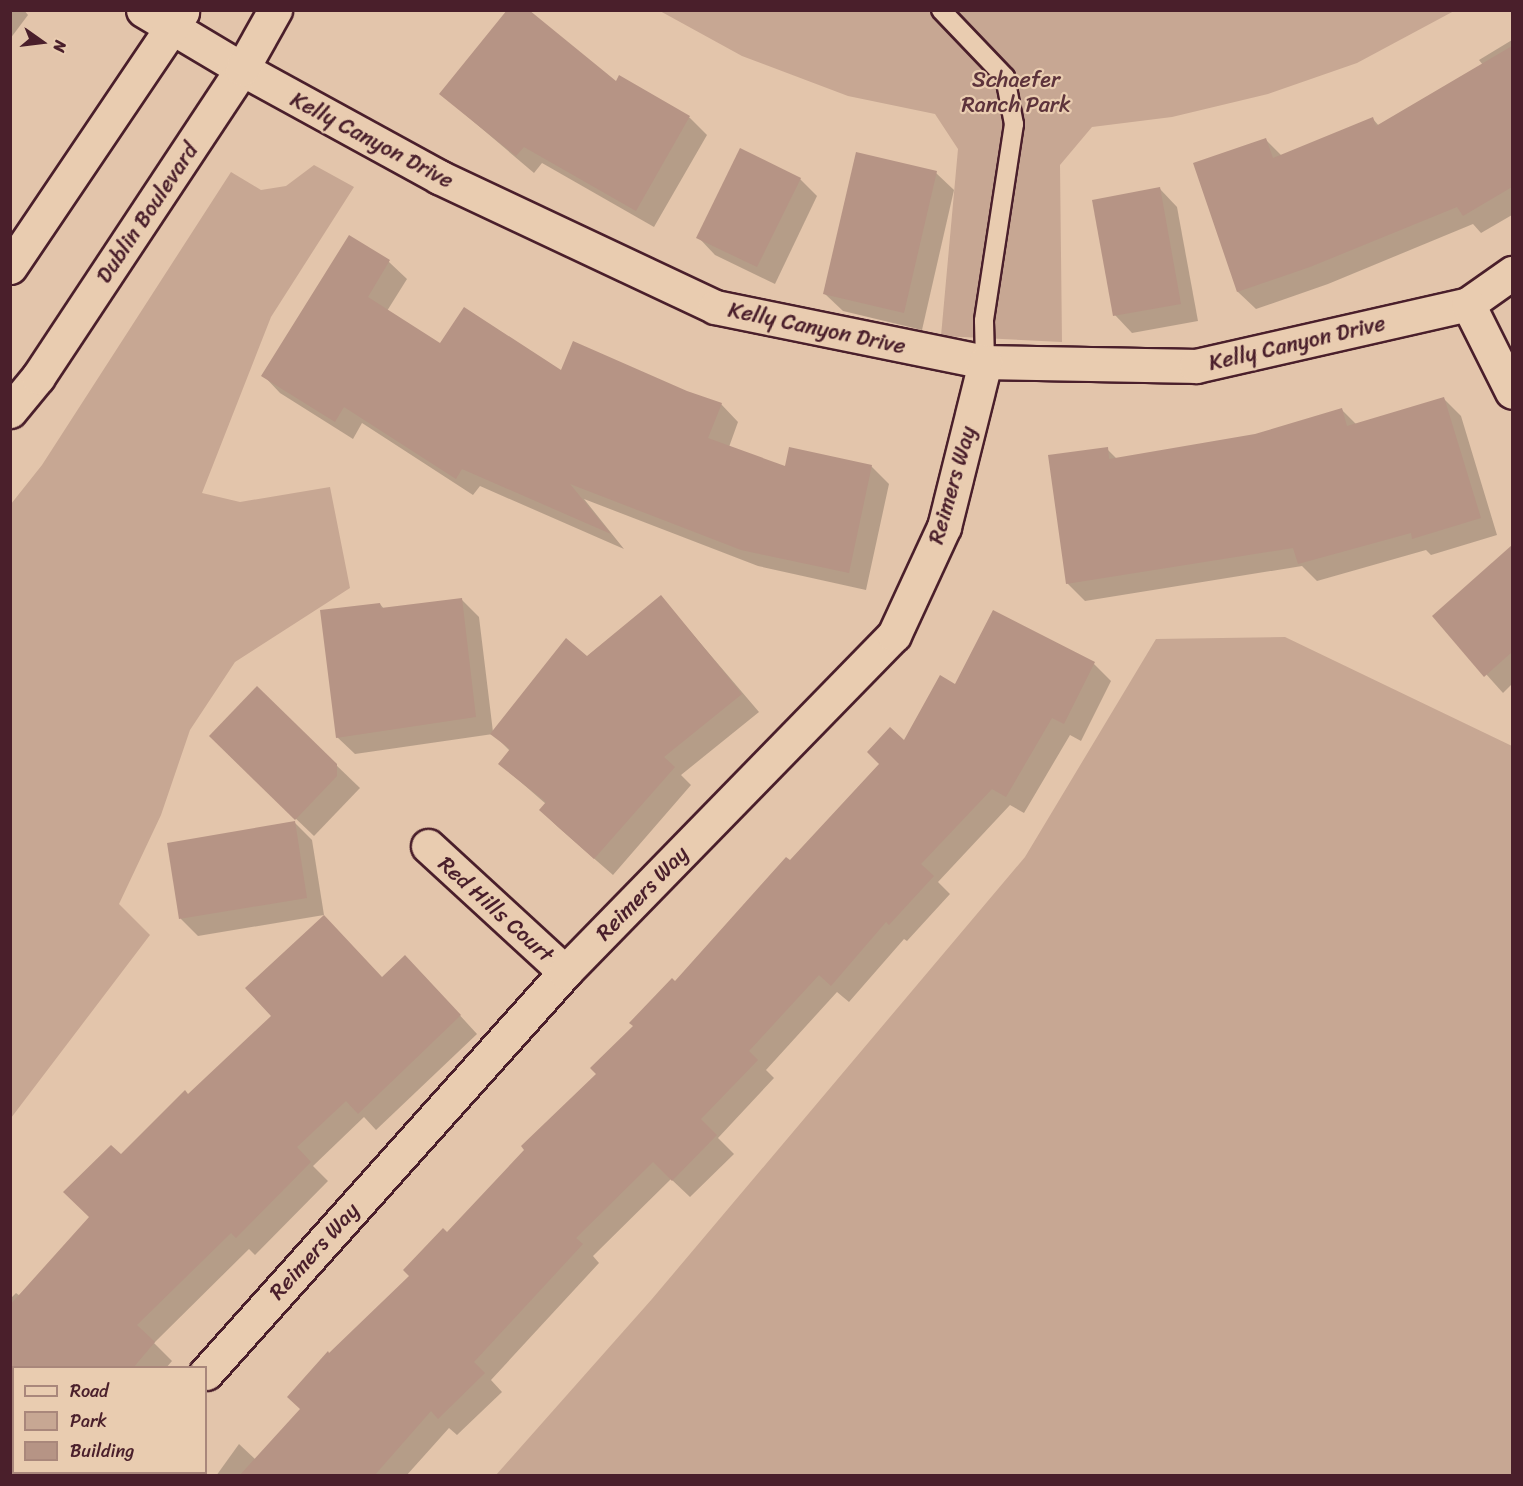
<!DOCTYPE html>
<style>
body{margin:0}
#map{position:relative;width:1523px;height:1486px;overflow:hidden;background:#e3c5ab;font-family:Sriracha,sans-serif}
div>[style]{position:absolute}
.green>*{inset:0;background:#c7a793}
.shadow>*{inset:0;background:#0003}
.building>*{inset:0;background:#b69485}
.roads{filter:drop-shadow(2px 0 #4a1f2b) drop-shadow(-2px 0 #4a1f2b) drop-shadow(0 2px #4a1f2b) drop-shadow(0 -2px #4a1f2b)}
.service>*{height:18px;margin:-9px;padding:0 9px;transform-origin:9px;border-radius:9px;background:#e9ccb0}
.minor>*{height:33px;margin:-16.5px;padding:0 16.5px;transform-origin:16.5px;border-radius:16.5px;background:#e9ccb0}
span{translate:-50% -50%;white-space:nowrap;text-align:center;line-height:1.15;-webkit-text-stroke:4.5px #e9ccb0;paint-order:stroke}
.park-label{font-size:22px;color:#5d333b}
.street-label{font-size:22px;color:#4a1f2b}
.frame{position:absolute;inset:0;border:12px solid #4a1f2b;pointer-events:none}
.legend{position:absolute;left:12px;top:1366px;width:195px;height:108px;box-sizing:border-box;background:#e9ccb0;border:2px solid #a9877b;margin:0;padding:8px 10px;list-style:none;font-size:18px;color:#4a1f2b}
.legend li{display:flex;align-items:center;gap:12px;height:30px}
.legend b{width:30px;border:2px solid #a9877b}
.north{position:absolute;left:12px;top:12px;width:60px;height:60px;-webkit-text-stroke:4px #e9ccb0;paint-order:stroke;rotate:104deg;font-size:16px;font-weight:700;line-height:24px;text-align:center;color:#4a1f2b}
.north::after{content:'';display:block;margin:auto;width:21px;height:27px;background:#4a1f2b;clip-path:polygon(50% 0,100% 100%,50% 72%,0 100%)}
</style>
<div id="map">
<div class="green">
<i style="clip-path:polygon(660px 11px,1454px 11px,1357px 63px,1268px 94px,1172px 117px,1092px 127px,1060px 165px,1062px 342px,941px 336px,958px 149px,935px 114px,848px 96px,742px 56px)"></i>
<i style="clip-path:polygon(314px 165px,354px 187px,271px 317px,202px 493px,240px 502px,330px 487px,350px 588px,235px 662px,190px 730px,161px 815px,119px 904px,150px 935px,11px 1118px,11px 504px,42px 465px,231px 172px,261px 190px,286px 186px)"></i>
<i style="clip-path:polygon(1285px 637px,1512px 746px,1512px 1475px,496px 1475px,652px 1299px,1025px 857px,1156px 639px)"></i>
</div>
<div class="shadow">
<i style="clip-path:polygon(10px 10px,24px 10px,28px 15px,10px 39px)"></i>
<i style="clip-path:polygon(1512px 40px,1512px 215px,1481px 233px,1473px 224px,1328px 284px,1256px 309px,1238px 292px,1195px 164px,1266px 140px,1282px 156px,1373px 119px,1379px 126px,1483px 65px,1479px 60px)"></i>
<i style="clip-path:polygon(620px 77px,690px 118px,707px 135px,654px 227px,542px 163px,534px 173px,441px 94px,616px 83px)"></i>
<i style="clip-path:polygon(936px 173px,954px 190px,922px 330px,843px 311px,825px 294px)"></i>
<i style="clip-path:polygon(800px 179px,817px 196px,775px 284px,715px 255px,698px 237px)"></i>
<i style="clip-path:polygon(1160px 189px,1177px 207px,1198px 321px,1132px 333px,1115px 315px)"></i>
<i style="clip-path:polygon(350px 237px,389px 262px,407px 279px,387px 311px,441px 345px,562px 372px,687px 393px,721px 404px,738px 422px,729px 447px,786px 468px,871px 466px,889px 484px,866px 590px,758px 566px,584px 499px,624px 549px,480px 486px,473px 495px,362px 423px,353px 439px,280px 393px,263px 375px)"></i>
<i style="clip-path:polygon(1443px 398px,1461px 416px,1497px 535px,1431px 555px,1426px 550px,1317px 581px,1302px 566px,1085px 601px,1067px 583px,1107px 449px,1117px 459px,1255px 435px,1342px 410px,1357px 425px)"></i>
<i style="clip-path:polygon(1512px 547px,1512px 684px,1503px 693px,1434px 616px)"></i>
<i style="clip-path:polygon(661px 597px,759px 712px,681px 775px,691px 785px,613px 875px,558px 827px,541px 810px,546px 804px,500px 764px,510px 751px,493px 734px,355px 754px,337px 737px,380px 604px,384px 609px,462px 600px,479px 617px,493px 732px)"></i>
<i style="clip-path:polygon(1094px 664px,1111px 681px,1081px 741px,1070px 735px,1024px 813px,1010px 805px,938px 882px,950px 894px,907px 941px,904px 939px,849px 1002px,837px 992px,766px 1070px,774px 1078px,718px 1138px,734px 1154px,690px 1197px,671px 1179px,593px 1256px,599px 1263px,491px 1380px,502px 1392px,457px 1435px,449px 1428px,406px 1476px,216px 1476px,239px 1444px,256px 1460px,302px 1409px,329px 1355px,411px 1276px,598px 1074px,635px 1026px,675px 983px,956px 687px)"></i>
<i style="clip-path:polygon(257px 689px,360px 788px,314px 836px,228px 754px)"></i>
<i style="clip-path:polygon(295px 823px,312px 840px,324px 915px,198px 936px,181px 919px,169px 844px)"></i>
<i style="clip-path:polygon(422px 974px,477px 1034px,376px 1130px,364px 1117px,313px 1166px,328px 1181px,255px 1255px,249px 1249px,154px 1343px,172px 1361px,166px 1368px,14px 1368px,14px 1472px,56px 1472px,55px 1476px,10px 1476px,10px 1299px,16px 1293px,20px 1296px,91px 1217px,121px 1157px,188px 1096px,382px 978px)"></i>
</div>
<div class="building">
<i style="clip-path:polygon(507px 10px,529px 10px,616px 81px,619px 75px,690px 116px,636px 211px,524px 147px,516px 156px,439px 94px)"></i>
<i style="clip-path:polygon(1512px 46px,1512px 187px,1463px 216px,1457px 207px,1310px 267px,1237px 292px,1193px 163px,1266px 138px,1273px 158px,1373px 117px,1376px 126px)"></i>
<i style="clip-path:polygon(740px 148px,801px 178px,757px 267px,696px 238px)"></i>
<i style="clip-path:polygon(856px 152px,937px 171px,904px 313px,823px 294px)"></i>
<i style="clip-path:polygon(1160px 187px,1181px 304px,1113px 316px,1092px 200px)"></i>
<i style="clip-path:polygon(349px 235px,390px 260px,368px 297px,440px 343px,464px 307px,561px 370px,573px 341px,687px 391px,722px 403px,708px 438px,785px 466px,789px 447px,872px 465px,849px 573px,741px 550px,570px 484px,611px 534px,462px 469px,456px 479px,344px 407px,335px 422px,261px 376px)"></i>
<i style="clip-path:polygon(1444px 397px,1481px 518px,1412px 539px,1411px 533px,1298px 564px,1293px 548px,1066px 584px,1048px 455px,1108px 447px,1109px 459px,1255px 434px,1342px 408px,1347px 426px)"></i>
<i style="clip-path:polygon(1512px 545px,1512px 652px,1484px 677px,1432px 616px)"></i>
<i style="clip-path:polygon(661px 595px,742px 694px,664px 757px,675px 767px,594px 859px,539px 810px,546px 802px,498px 764px,510px 749px,490px 734px,566px 638px,587px 656px)"></i>
<i style="clip-path:polygon(462px 598px,476px 717px,336px 738px,320px 610px,380px 603px,381px 608px)"></i>
<i style="clip-path:polygon(993px 610px,1095px 662px,1064px 724px,1052px 718px,1006px 797px,992px 789px,921px 864px,934px 876px,889px 925px,886px 922px,831px 986px,819px 975px,749px 1051px,758px 1060px,701px 1119px,717px 1135px,672px 1181px,653px 1162px,576px 1238px,583px 1244px,474px 1362px,485px 1373px,438px 1419px,431px 1411px,374px 1476px,239px 1476px,300px 1409px,287px 1397px,328px 1351px,329px 1353px,409px 1276px,403px 1270px,443px 1228px,447px 1232px,524px 1150px,521px 1146px,596px 1074px,590px 1068px,633px 1026px,629px 1023px,672px 978px,675px 981px,786px 857px,790px 860px,879px 764px,867px 752px,890px 727px,904px 740px,940px 675px,955px 684px)"></i>
<i style="clip-path:polygon(257px 686px,337px 764px,337px 776px,295px 820px,209px 736px)"></i>
<i style="clip-path:polygon(295px 821px,307px 898px,179px 919px,167px 843px)"></i>
<i style="clip-path:polygon(324px 915px,382px 977px,405px 955px,461px 1015px,358px 1114px,346px 1101px,297px 1147px,311px 1162px,236px 1238px,231px 1233px,137px 1325px,155px 1342px,133px 1368px,10px 1368px,10px 1305px,89px 1217px,63px 1192px,111px 1145px,121px 1154px,185px 1090px,188px 1094px,271px 1016px,245px 988px)"></i>
</div>
<div class="roads">
<div class="service">
<i style="left:941px;top:10px;width:93px;rotate:46.3deg"></i>
<i style="left:1005px;top:77px;width:48px;rotate:79.2deg"></i>
<i style="left:1014px;top:124px;width:199px;rotate:98.7deg"></i>
<i style="left:984px;top:321px;width:41px;rotate:88.6deg"></i>
</div>
<div class="minor">
<i style="left:143px;top:10px;width:115px;rotate:30.8deg"></i>
<i style="left:242px;top:69px;width:225px;rotate:28.7deg"></i>
<i style="left:439px;top:177px;width:305px;rotate:25.2deg"></i>
<i style="left:715px;top:307px;width:276px;rotate:11.5deg"></i>
<i style="left:985px;top:362px;width:211px;rotate:1.1deg"></i>
<i style="left:1196px;top:366px;width:279px;rotate:-12.8deg"></i>
<i style="left:1468px;top:304px;width:54px;rotate:-35.2deg"></i>
<i style="left:10px;top:267px;width:308px;rotate:-56deg"></i>
<i style="left:1468px;top:304px;width:98px;rotate:63.4deg"></i>
<i style="left:10px;top:411px;width:44px;rotate:-50.5deg"></i>
<i style="left:38px;top:377px;width:369px;rotate:-56.5deg"></i>
<i style="left:242px;top:69px;width:68px;rotate:-60.8deg"></i>
<i style="left:428px;top:846px;width:186px;rotate:42.6deg"></i>
<i style="left:206px;top:1373px;width:538px;rotate:-48.16deg"></i>
<i style="left:565px;top:972px;width:471px;rotate:-45.7deg"></i>
<i style="left:894px;top:635px;width:119px;rotate:-65.2deg"></i>
<i style="left:944px;top:527px;width:170px;rotate:-76deg"></i>
<i style="left:113px;top:1476px;width:5px;rotate:-53deg"></i>
</div>
</div>
<div class="park-label">
<span style="left:1016px;top:92px">Schaefer<br>Ranch Park</span>
</div>
<div class="street-label">
<span style="left:372px;top:140px;rotate:28deg">Kelly Canyon Drive</span>
<span style="left:147px;top:213px;rotate:-56deg">Dublin Boulevard</span>
<span style="left:817px;top:328px;rotate:12deg">Kelly Canyon Drive</span>
<span style="left:1297px;top:343px;rotate:-13deg">Kelly Canyon Drive</span>
<span style="left:952px;top:485px;rotate:-74deg">Reimers Way</span>
<span style="left:642px;top:893px;rotate:-46deg">Reimers Way</span>
<span style="left:496px;top:909px;rotate:42deg">Red Hills Court</span>
<span style="left:314px;top:1251px;rotate:-48deg">Reimers Way</span>
</div>
<div class="frame"></div>
<ul class="legend">
<li><b style="height:8px;background:#e9ccb0"></b>Road</li>
<li><b style="height:16px;background:#c7a793"></b>Park</li>
<li><b style="height:16px;background:#b69485"></b>Building</li>
</ul>
<div class="north">N</div>
</div>
